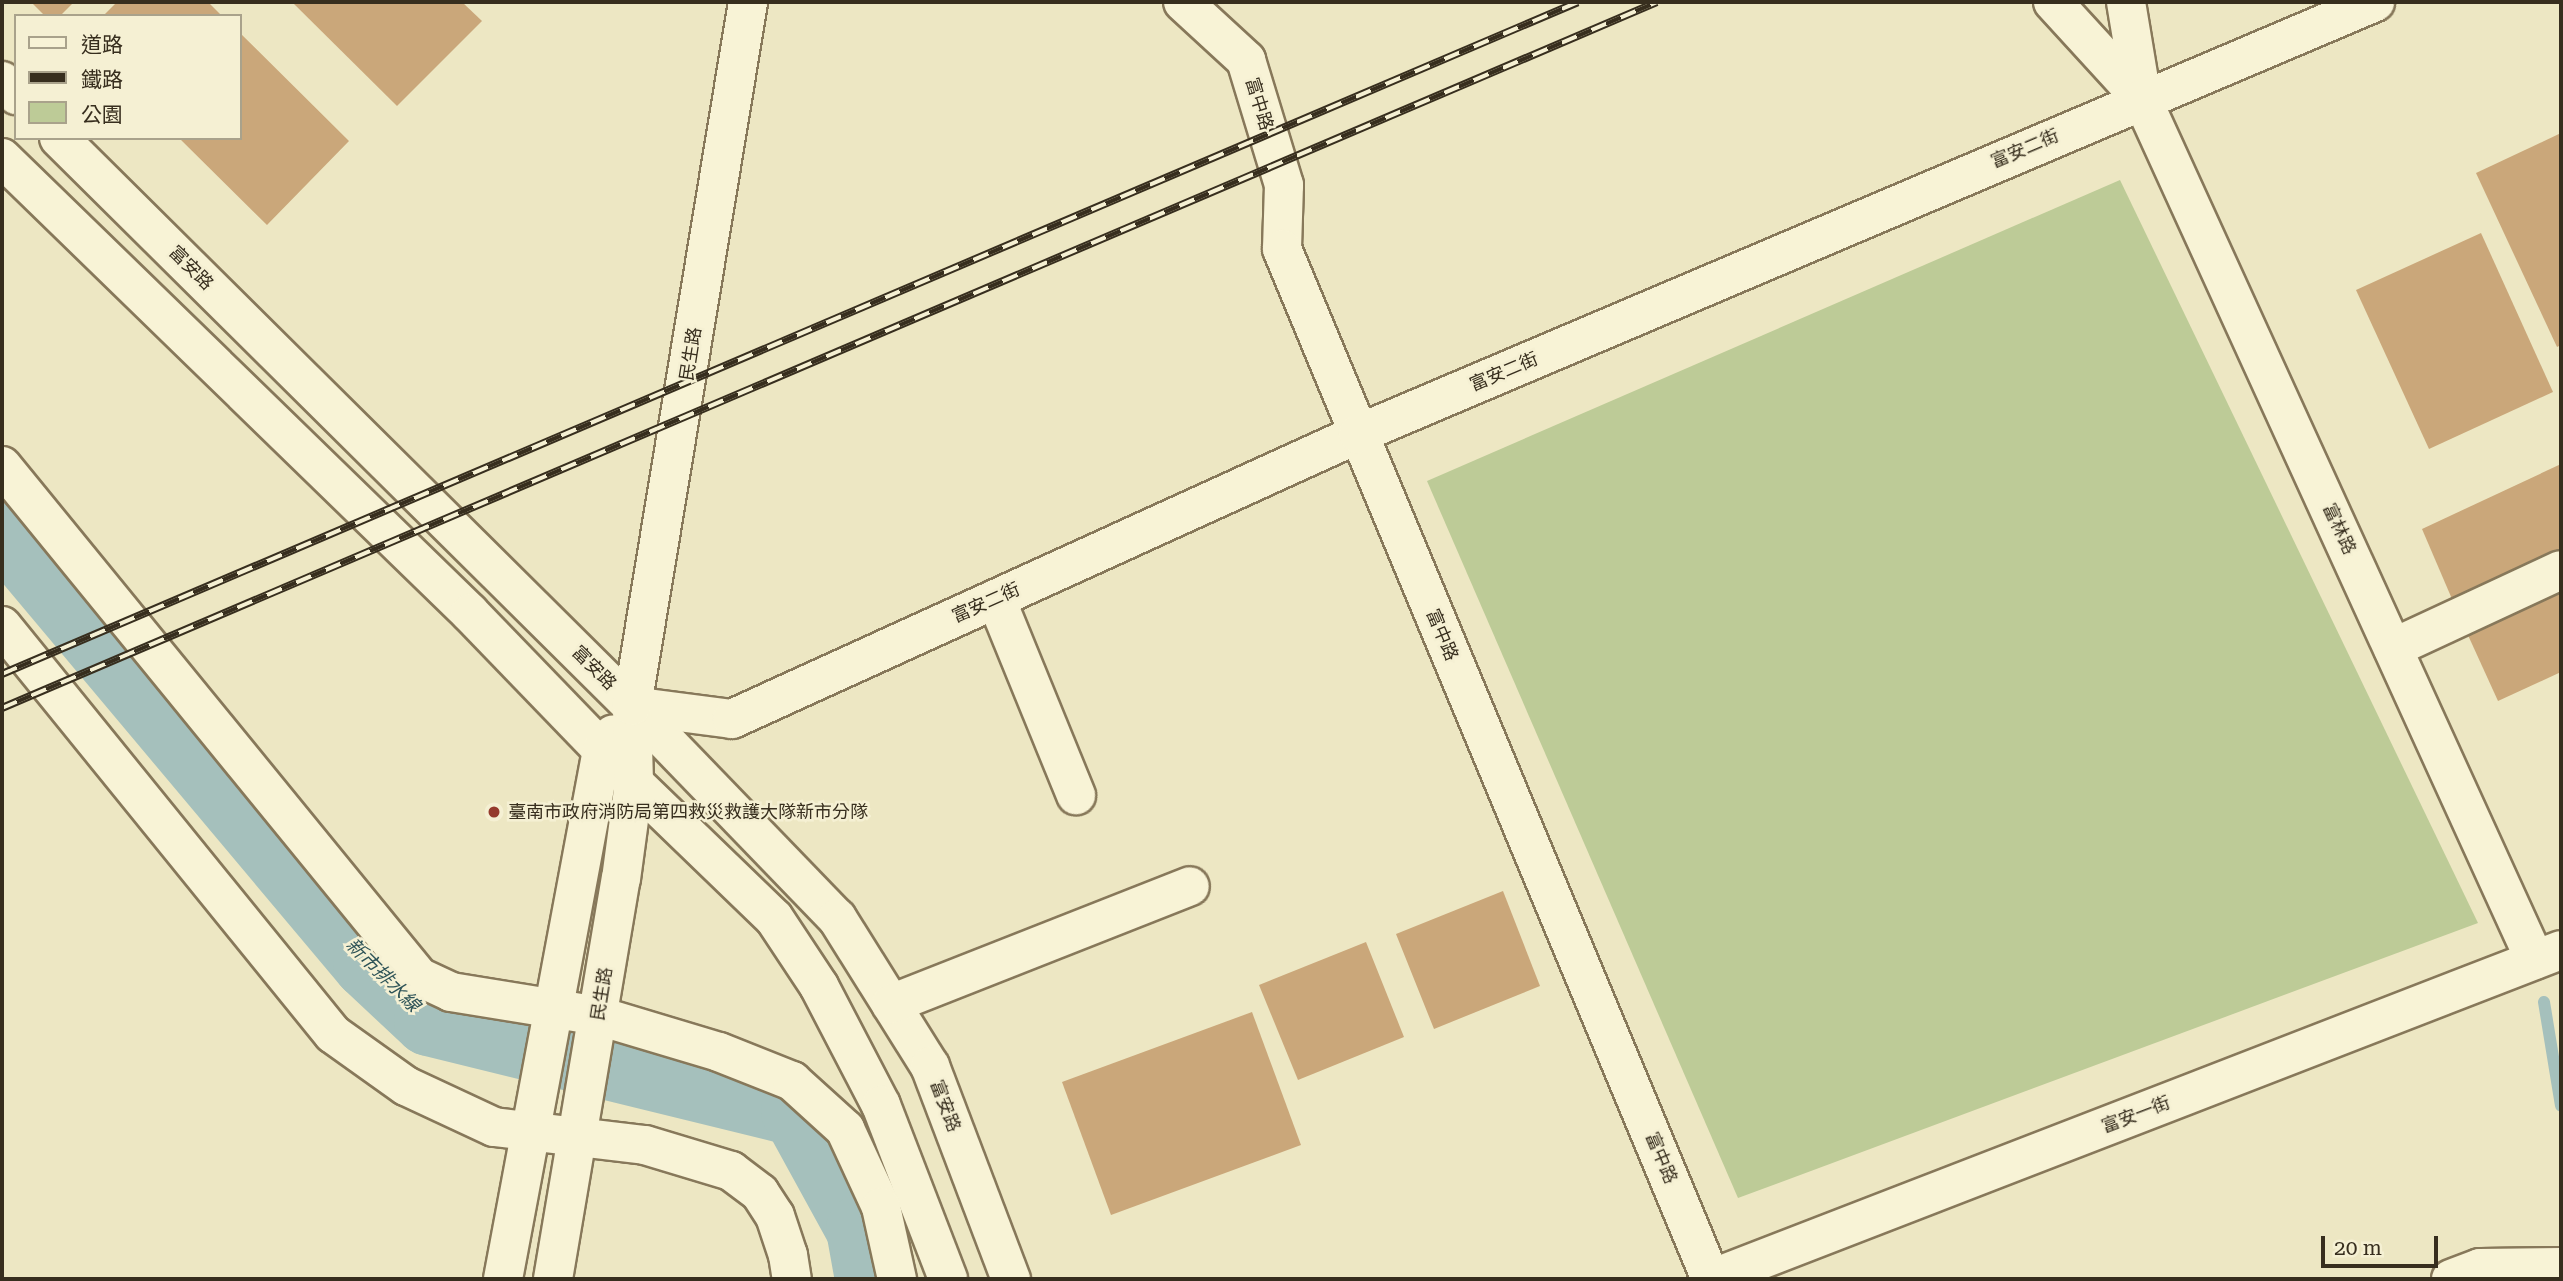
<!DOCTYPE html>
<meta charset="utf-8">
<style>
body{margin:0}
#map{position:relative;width:2563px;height:1281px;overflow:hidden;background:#ede7c3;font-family:"Roboto Serif","Noto Sans TC",serif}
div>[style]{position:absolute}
.green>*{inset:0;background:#bdcb97}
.stream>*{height:12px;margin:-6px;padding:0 6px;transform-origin:6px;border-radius:6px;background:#a5c0bc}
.river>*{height:70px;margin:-35px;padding:0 35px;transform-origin:35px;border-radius:35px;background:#a5c0bc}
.building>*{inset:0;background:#caa77a}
.roads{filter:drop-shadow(2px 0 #87785a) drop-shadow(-2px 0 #87785a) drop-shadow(0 2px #87785a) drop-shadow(0 -2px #87785a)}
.minor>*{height:38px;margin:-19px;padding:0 19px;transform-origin:19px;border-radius:19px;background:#f8f3d6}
.rail>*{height:8px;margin-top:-4px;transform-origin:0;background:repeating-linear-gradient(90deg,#f5f0d3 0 16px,#372e1e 0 32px);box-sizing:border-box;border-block:2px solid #372e1e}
.dots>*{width:19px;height:19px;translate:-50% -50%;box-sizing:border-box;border:4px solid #f5f0d3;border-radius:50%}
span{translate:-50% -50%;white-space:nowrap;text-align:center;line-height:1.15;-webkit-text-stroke:5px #f5f0d3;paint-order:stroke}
.street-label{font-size:18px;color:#372e1e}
.poi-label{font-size:18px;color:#372e1e}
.left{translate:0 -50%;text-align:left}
.water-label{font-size:19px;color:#2e5357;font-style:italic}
.frame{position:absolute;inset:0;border:4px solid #372e1e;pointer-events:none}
.legend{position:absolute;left:14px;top:14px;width:228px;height:126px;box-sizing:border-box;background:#f5f0d3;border:2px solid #a9a28b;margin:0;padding:9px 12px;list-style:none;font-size:21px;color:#372e1e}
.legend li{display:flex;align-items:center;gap:14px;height:35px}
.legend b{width:35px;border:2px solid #a9a28b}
.scale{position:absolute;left:2321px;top:1236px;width:117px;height:32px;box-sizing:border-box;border:4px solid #372e1e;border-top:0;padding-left:9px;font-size:21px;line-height:24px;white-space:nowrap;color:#372e1e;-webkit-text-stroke:5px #f5f0d3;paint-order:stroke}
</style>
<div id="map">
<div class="green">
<i style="clip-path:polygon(2120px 180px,2478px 923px,1738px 1198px,1427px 481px)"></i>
</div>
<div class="stream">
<i style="left:2544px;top:1002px;width:105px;rotate:80.7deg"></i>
</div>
<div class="river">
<i style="left:2px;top:528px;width:569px;rotate:49.99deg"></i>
<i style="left:368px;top:964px;width:83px;rotate:43.1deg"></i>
<i style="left:429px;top:1021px;width:378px;rotate:13.8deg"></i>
<i style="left:796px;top:1111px;width:135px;rotate:61.2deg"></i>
<i style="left:861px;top:1229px;width:51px;rotate:79.8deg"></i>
</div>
<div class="building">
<i style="clip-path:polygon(31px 2px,74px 2px,60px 16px,45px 16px)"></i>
<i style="clip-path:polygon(117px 2px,208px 2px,222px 16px,103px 16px)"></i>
<i style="clip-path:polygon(292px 2px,462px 2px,482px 21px,397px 106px)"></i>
<i style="clip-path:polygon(240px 33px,349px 141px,267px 225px,179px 138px,240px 138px)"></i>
<i style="clip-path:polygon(2561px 133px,2561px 345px,2557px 347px,2476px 173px)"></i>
<i style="clip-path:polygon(2481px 233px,2553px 392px,2429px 449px,2356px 290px)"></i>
<i style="clip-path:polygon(2561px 464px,2561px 550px,2452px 599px,2422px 529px)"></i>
<i style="clip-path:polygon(2561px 590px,2561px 672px,2498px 701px,2467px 633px)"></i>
<i style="clip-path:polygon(1503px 891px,1540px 986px,1434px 1029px,1396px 934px)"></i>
<i style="clip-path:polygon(1366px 942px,1404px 1037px,1298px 1080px,1259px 985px)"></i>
<i style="clip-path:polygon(1252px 1012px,1301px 1145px,1111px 1215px,1062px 1082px)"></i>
</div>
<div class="roads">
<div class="minor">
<i style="left:1183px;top:2px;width:86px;rotate:42.6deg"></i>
<i style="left:1246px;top:60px;width:131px;rotate:73.1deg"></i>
<i style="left:1284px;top:185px;width:64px;rotate:91.8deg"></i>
<i style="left:1282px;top:249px;width:1116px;rotate:67.39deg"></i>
<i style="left:2053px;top:2px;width:132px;rotate:47.5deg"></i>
<i style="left:2126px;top:2px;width:98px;rotate:80.6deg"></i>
<i style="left:2142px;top:99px;width:946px;rotate:65.47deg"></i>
<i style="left:2px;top:81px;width:20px;rotate:45deg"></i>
<i style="left:59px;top:138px;width:807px;rotate:44.75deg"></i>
<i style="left:632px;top:706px;width:295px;rotate:46deg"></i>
<i style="left:837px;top:918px;width:175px;rotate:57.9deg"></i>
<i style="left:930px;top:1066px;width:228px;rotate:69.2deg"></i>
<i style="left:2px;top:158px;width:653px;rotate:44.19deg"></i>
<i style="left:470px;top:613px;width:236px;rotate:46deg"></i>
<i style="left:634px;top:783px;width:194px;rotate:44deg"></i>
<i style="left:774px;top:918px;width:82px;rotate:56.5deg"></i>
<i style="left:819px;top:986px;width:134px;rotate:62.5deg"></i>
<i style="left:881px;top:1105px;width:186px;rotate:68.9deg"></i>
<i style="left:2px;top:466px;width:660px;rotate:50.78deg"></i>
<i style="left:419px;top:977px;width:35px;rotate:25deg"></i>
<i style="left:451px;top:992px;width:150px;rotate:9.2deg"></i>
<i style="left:599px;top:1016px;width:125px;rotate:16.7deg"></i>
<i style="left:719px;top:1052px;width:79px;rotate:21.7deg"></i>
<i style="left:792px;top:1081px;width:72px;rotate:42.2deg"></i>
<i style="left:845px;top:1129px;width:86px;rotate:65.2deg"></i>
<i style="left:881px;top:1207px;width:74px;rotate:77.5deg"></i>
<i style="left:996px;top:599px;width:212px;rotate:67.8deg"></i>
<i style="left:2px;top:626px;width:525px;rotate:50.95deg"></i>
<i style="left:333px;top:1034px;width:90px;rotate:35.5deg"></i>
<i style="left:406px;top:1086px;width:97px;rotate:25deg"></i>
<i style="left:494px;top:1127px;width:152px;rotate:6.8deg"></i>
<i style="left:645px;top:1145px;width:90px;rotate:16.8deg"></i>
<i style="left:731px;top:1171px;width:36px;rotate:37deg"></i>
<i style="left:760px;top:1193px;width:27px;rotate:57deg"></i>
<i style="left:775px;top:1216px;width:41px;rotate:71.6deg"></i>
<i style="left:788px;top:1255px;width:24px;rotate:81deg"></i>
<i style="left:2393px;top:648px;width:185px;rotate:-24.9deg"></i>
<i style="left:632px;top:706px;width:101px;rotate:7.4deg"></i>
<i style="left:732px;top:719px;width:688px;rotate:-24.48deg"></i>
<i style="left:1358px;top:434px;width:1105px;rotate:-23.01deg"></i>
<i style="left:891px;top:1004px;width:321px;rotate:-21.5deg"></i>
<i style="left:503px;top:1279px;width:538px;rotate:-79.4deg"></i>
<i style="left:602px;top:750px;width:19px;rotate:-55deg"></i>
<i style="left:553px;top:1279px;width:406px;rotate:-80.4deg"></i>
<i style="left:621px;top:879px;width:97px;rotate:-82.3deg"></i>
<i style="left:634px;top:783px;width:77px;rotate:-91.5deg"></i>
<i style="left:632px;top:706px;width:713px;rotate:-80.64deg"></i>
<i style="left:1711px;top:1279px;width:911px;rotate:-21.16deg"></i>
<i style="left:2451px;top:1279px;width:31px;rotate:-21deg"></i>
<i style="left:2480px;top:1268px;width:81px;rotate:-0.7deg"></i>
</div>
</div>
<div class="rail">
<i style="left:2px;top:674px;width:1713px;rotate:-23.09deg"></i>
<i style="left:2px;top:708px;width:1799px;rotate:-23.1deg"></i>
</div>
<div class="dots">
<i style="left:494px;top:812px;background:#953a2c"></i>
</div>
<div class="street-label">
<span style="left:1259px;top:104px;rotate:73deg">富中路</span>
<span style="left:2025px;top:149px;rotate:-23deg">富安二街</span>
<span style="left:191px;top:268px;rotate:45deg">富安路</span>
<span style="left:691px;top:354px;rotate:-81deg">民生路</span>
<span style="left:1504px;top:372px;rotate:-23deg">富安二街</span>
<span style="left:2339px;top:529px;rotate:65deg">富林路</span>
<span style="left:986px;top:603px;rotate:-24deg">富安二街</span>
<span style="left:1442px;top:635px;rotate:67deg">富中路</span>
<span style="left:594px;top:668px;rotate:45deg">富安路</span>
<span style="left:602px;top:994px;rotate:-81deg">民生路</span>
<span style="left:945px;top:1106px;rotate:69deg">富安路</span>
<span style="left:2136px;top:1115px;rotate:-21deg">富安一街</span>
<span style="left:1661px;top:1158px;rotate:67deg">富中路</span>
</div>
<div class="poi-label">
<span class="left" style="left:508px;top:812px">臺南市政府消防局第四救災救護大隊新市分隊</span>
</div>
<div class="water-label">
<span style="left:383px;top:975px;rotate:45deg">新市排水線</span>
</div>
<div class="frame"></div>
<ul class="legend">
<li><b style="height:9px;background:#f8f3d6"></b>道路</li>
<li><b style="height:9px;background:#372e1e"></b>鐵路</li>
<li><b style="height:19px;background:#bdcb97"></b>公園</li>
</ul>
<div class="scale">20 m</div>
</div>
